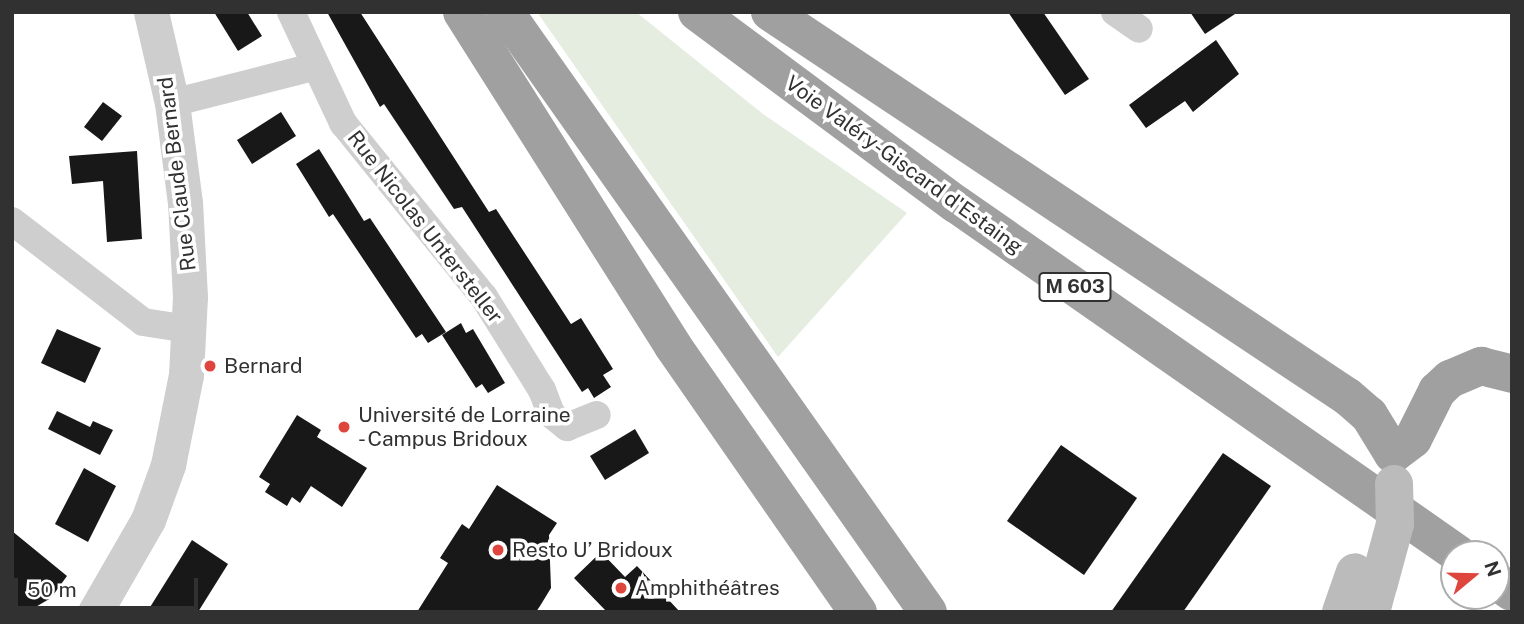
<!DOCTYPE html>
<meta charset="utf-8">
<style>
body{margin:0}
#map{position:relative;width:1524px;height:624px;overflow:hidden;background:#fff;font-family:"Public Sans",sans-serif}
div>[style]{position:absolute}
.green>*{inset:0;background:#e5ede0}
.building>*{inset:0;background:#181818}
.minor>*{height:28px;margin:-14px;padding:0 14px;transform-origin:14px;border-radius:14px;background:#cecece}
.tertiary>*{height:35px;margin:-17.5px;padding:0 17.5px;transform-origin:17.5px;border-radius:17.5px;background:#cecece}
.secondary>*{height:38px;margin:-19px;padding:0 19px;transform-origin:19px;border-radius:19px;background:#bbb}
.trunk>*{height:38px;margin:-19px;padding:0 19px;transform-origin:19px;border-radius:19px;background:#a0a0a0}
.secondary-bridge>*{height:38px;margin:-19px;padding:0 19px;transform-origin:19px;border-radius:19px;background:#bbb}
.dots>*{width:19px;height:19px;translate:-50% -50%;box-sizing:border-box;border:4px solid #fff;border-radius:50%}
span{translate:-50% -50%;white-space:nowrap;text-align:center;line-height:1.15;-webkit-text-stroke:7px #fff;paint-order:stroke}
.shield-label span{padding:2px 5px;background:#fff;border:2px solid;border-radius:5px;-webkit-text-stroke-width:0}
.shield-label{font-size:19px;color:#313131;font-weight:700}
.street-label{font-size:21px;color:#313131}
.poi-label{font-size:21px;color:#313131}
.left{translate:0 -50%;text-align:left}
.frame{position:absolute;inset:0;border:14px solid #313131;pointer-events:none}
.north{position:absolute;left:1440px;top:540px;width:70px;height:70px;box-sizing:border-box;background:#fff;border:2px solid #adadad;border-radius:50%;rotate:71deg;font-size:19px;font-weight:700;line-height:28px;text-align:center;color:#313131}
.north::after{content:'';display:block;margin:auto;width:24px;height:32px;background:#de453d;clip-path:polygon(50% 0,100% 100%,50% 72%,0 100%)}
.scale{position:absolute;left:14px;top:578px;width:184px;height:32px;box-sizing:border-box;border:4px solid #313131;border-top:0;padding-left:9px;font-size:21px;line-height:24px;white-space:nowrap;color:#313131;-webkit-text-stroke:5px #fff;paint-order:stroke}
</style>
<div id="map">
<div class="green">
<i style="clip-path:polygon(537px 12px,636px 12px,763px 114px,907px 213px,778px 357px)"></i>
</div>
<div class="building">
<i style="clip-path:polygon(214px 12px,247px 12px,262px 36px,238px 51px)"></i>
<i style="clip-path:polygon(327px 12px,360px 12px,489px 212px,496px 209px,571px 324px,581px 318px,613px 369px,603px 375px,611px 387px,594px 398px,588px 388px,582px 392px,462px 207px,454px 209px,384px 104px,380px 107px)"></i>
<i style="clip-path:polygon(1008px 12px,1043px 12px,1089px 79px,1065px 95px)"></i>
<i style="clip-path:polygon(1190px 12px,1238px 12px,1205px 34px)"></i>
<i style="clip-path:polygon(1216px 40px,1239px 74px,1193px 112px,1185px 101px,1146px 128px,1129px 105px)"></i>
<i style="clip-path:polygon(103px 102px,122px 116px,102px 141px,84px 127px)"></i>
<i style="clip-path:polygon(281px 112px,296px 136px,252px 164px,237px 140px)"></i>
<i style="clip-path:polygon(319px 149px,364px 221px,370px 218px,446px 332px,428px 343px,422px 334px,416px 338px,333px 214px,329px 217px,296px 164px)"></i>
<i style="clip-path:polygon(137px 151px,142px 239px,107px 242px,103px 181px,72px 184px,69px 156px)"></i>
<i style="clip-path:polygon(461px 323px,466px 333px,473px 329px,505px 383px,488px 393px,482px 384px,476px 388px,442px 335px)"></i>
<i style="clip-path:polygon(57px 329px,101px 348px,85px 383px,41px 363px)"></i>
<i style="clip-path:polygon(57px 411px,90px 427px,93px 421px,113px 430px,100px 455px,48px 429px)"></i>
<i style="clip-path:polygon(297px 415px,321px 430px,317px 437px,367px 468px,342px 507px,311px 486px,300px 503px,292px 497px,287px 506px,265px 492px,270px 484px,259px 477px)"></i>
<i style="clip-path:polygon(635px 429px,649px 453px,605px 480px,590px 456px)"></i>
<i style="clip-path:polygon(1061px 445px,1137px 498px,1084px 575px,1007px 521px)"></i>
<i style="clip-path:polygon(1223px 453px,1271px 486px,1183px 612px,1111px 612px)"></i>
<i style="clip-path:polygon(84px 468px,116px 486px,88px 542px,55px 524px)"></i>
<i style="clip-path:polygon(497px 485px,557px 523px,549px 535px,551px 588px,540px 606px,536px 612px,417px 612px,448px 563px,440px 558px,462px 524px,469px 529px)"></i>
<i style="clip-path:polygon(12px 531px,67px 576px,51px 598px,27px 612px,12px 612px)"></i>
<i style="clip-path:polygon(192px 540px,228px 564px,198px 612px,147px 612px)"></i>
<i style="clip-path:polygon(601px 552px,625px 577px,637px 566px,680px 612px,607px 612px,574px 578px)"></i>
</div>
<div class="minor">
<i style="left:291px;top:12px;width:123px;rotate:64.9deg"></i>
<i style="left:343px;top:123px;width:224px;rotate:51deg"></i>
<i style="left:484px;top:297px;width:110px;rotate:58.1deg"></i>
<i style="left:542px;top:390px;width:26px;rotate:69deg"></i>
<i style="left:551px;top:414px;width:21px;rotate:39deg"></i>
<i style="left:567px;top:427px;width:32px;rotate:-22deg"></i>
<i style="left:1115px;top:12px;width:29px;rotate:35deg"></i>
<i style="left:172px;top:103px;width:146px;rotate:-14.3deg"></i>
<i style="left:12px;top:221px;width:165px;rotate:37.6deg"></i>
<i style="left:143px;top:322px;width:47px;rotate:8.7deg"></i>
</div>
<div class="tertiary">
<i style="left:95px;top:612px;width:106px;rotate:-60.1deg"></i>
<i style="left:148px;top:520px;width:59px;rotate:-70deg"></i>
<i style="left:168px;top:465px;width:92px;rotate:-78.7deg"></i>
<i style="left:186px;top:375px;width:78px;rotate:-87.1deg"></i>
<i style="left:190px;top:297px;width:94px;rotate:-93deg"></i>
<i style="left:185px;top:203px;width:101px;rotate:-97.4deg"></i>
<i style="left:172px;top:103px;width:93px;rotate:-103deg"></i>
</div>
<div class="secondary">
<i style="left:1341px;top:612px;width:42px;rotate:-70.7deg"></i>
<i style="left:1371px;top:612px;width:30px;rotate:-75deg"></i>
</div>
<div class="trunk">
<i style="left:462px;top:12px;width:395px;rotate:57.7deg"></i>
<i style="left:673px;top:346px;width:324px;rotate:55.2deg"></i>
<i style="left:505px;top:12px;width:734px;rotate:54.82deg"></i>
<i style="left:697px;top:12px;width:322px;rotate:36.6deg"></i>
<i style="left:956px;top:204px;width:612px;rotate:34.88deg"></i>
<i style="left:770px;top:12px;width:694px;rotate:33.67deg"></i>
<i style="left:1348px;top:397px;width:28px;rotate:41deg"></i>
<i style="left:1369px;top:415px;width:46px;rotate:58.4deg"></i>
<i style="left:1393px;top:454px;width:25px;rotate:-37deg"></i>
<i style="left:1413px;top:439px;width:54px;rotate:-63.4deg"></i>
<i style="left:1437px;top:391px;width:18px;rotate:-43deg"></i>
<i style="left:1450px;top:379px;width:34px;rotate:-23deg"></i>
<i style="left:1481px;top:366px;width:32px;rotate:14deg"></i>
<i style="left:1496px;top:581px;width:19px;rotate:35deg"></i>
</div>
<div class="secondary-bridge">
<i style="left:1379px;top:583px;width:61px;rotate:-74.8deg"></i>
<i style="left:1395px;top:524px;width:40px;rotate:-91.4deg"></i>
</div>
<div class="dots">
<i style="left:210px;top:366px;background:#de453d"></i>
<i style="left:344px;top:427px;background:#de453d"></i>
<i style="left:498px;top:550px;background:#de453d"></i>
<i style="left:621px;top:588px;background:#de453d"></i>
</div>
<div class="shield-label">
<span style="left:1075px;top:287px">M 603</span>
</div>
<div class="street-label">
<span style="left:904px;top:165px;rotate:36deg">Voie Valéry-Giscard d'Estaing</span>
<span style="left:177px;top:174px;rotate:-97deg">Rue Claude Bernard</span>
<span style="left:425px;top:227px;rotate:52deg">Rue Nicolas Untersteller</span>
</div>
<div class="poi-label">
<span class="left" style="left:224px;top:366px">Bernard</span>
<span class="left" style="left:358px;top:427px">Université de Lorraine<br>- Campus Bridoux</span>
<span class="left" style="left:512px;top:550px">Resto U’ Bridoux</span>
<span class="left" style="left:635px;top:588px">Amphithéâtres</span>
</div>
<div class="frame"></div>
<div class="north">N</div>
<div class="scale">50 m</div>
</div>
